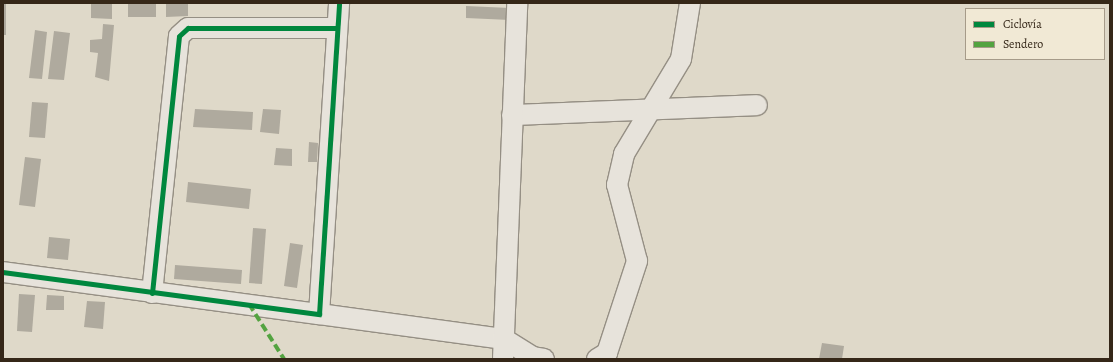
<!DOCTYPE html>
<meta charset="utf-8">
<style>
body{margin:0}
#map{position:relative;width:1113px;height:362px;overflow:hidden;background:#dfd9c9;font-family:Alegreya,serif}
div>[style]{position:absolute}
.building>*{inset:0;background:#afaa9e}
.roads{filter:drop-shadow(1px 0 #958f84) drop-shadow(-1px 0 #958f84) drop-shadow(0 1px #958f84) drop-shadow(0 -1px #958f84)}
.minor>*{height:20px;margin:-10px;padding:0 10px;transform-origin:10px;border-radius:10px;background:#e7e3db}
.quiet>*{height:4px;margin-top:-2px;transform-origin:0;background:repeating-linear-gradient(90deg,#53a340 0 8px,transparent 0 12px)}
.cycleway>*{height:5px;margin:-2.5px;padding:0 2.5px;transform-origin:2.5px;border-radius:2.5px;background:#00873e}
span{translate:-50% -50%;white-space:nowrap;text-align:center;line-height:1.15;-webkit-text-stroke:3.5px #f1e9d5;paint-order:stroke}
.frame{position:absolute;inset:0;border:4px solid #352718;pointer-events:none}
.legend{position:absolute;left:965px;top:8px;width:140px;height:52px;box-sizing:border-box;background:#f1e9d5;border:1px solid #a69b89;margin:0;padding:5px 7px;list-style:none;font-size:12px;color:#352718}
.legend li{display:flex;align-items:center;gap:8px;height:20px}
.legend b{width:20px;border:1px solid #a69b89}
</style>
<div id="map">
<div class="building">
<i style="clip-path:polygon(3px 3px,6px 3px,6px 35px,3px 35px)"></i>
<i style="clip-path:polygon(91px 3px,112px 3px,112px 19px,91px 18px)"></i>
<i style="clip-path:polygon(128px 3px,156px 3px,156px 17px,128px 17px)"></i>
<i style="clip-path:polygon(166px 3px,188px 3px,188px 16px,166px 17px)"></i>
<i style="clip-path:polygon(466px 6px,512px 8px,512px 20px,466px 18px)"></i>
<i style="clip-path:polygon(103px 24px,114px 25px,109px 81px,95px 77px,98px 53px,90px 52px,90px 40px,102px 39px)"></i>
<i style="clip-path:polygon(35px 30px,47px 32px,42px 79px,29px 78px)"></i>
<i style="clip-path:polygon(54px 31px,70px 33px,64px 80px,48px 79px)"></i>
<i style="clip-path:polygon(32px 102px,48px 103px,45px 138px,29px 137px)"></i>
<i style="clip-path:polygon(195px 109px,253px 112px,252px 130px,193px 127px)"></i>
<i style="clip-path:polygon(263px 109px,281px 110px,279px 134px,260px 132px)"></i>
<i style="clip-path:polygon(309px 142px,318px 143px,317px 162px,308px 162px)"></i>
<i style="clip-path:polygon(276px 148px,292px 149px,292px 166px,274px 165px)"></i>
<i style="clip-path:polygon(25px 157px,41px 159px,35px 207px,19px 205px)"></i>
<i style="clip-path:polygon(188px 182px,251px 189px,249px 209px,186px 202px)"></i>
<i style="clip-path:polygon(253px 228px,266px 229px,262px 284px,249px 283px)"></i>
<i style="clip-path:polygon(49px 237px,70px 239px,68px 260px,47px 258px)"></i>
<i style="clip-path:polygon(290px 243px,303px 245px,297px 288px,284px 286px)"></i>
<i style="clip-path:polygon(175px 265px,242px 270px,241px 284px,174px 279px)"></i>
<i style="clip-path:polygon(19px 294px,35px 295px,32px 332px,17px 331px)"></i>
<i style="clip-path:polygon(47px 295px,64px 296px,64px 310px,46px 310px)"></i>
<i style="clip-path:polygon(87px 301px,105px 302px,103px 329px,84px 327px)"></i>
<i style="clip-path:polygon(822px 343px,844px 346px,842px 359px,819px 359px)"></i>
</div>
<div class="roads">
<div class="minor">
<i style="left:512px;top:115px;width:245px;rotate:-2.3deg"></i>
<i style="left:3px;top:272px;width:319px;rotate:7.6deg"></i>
<i style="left:319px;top:314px;width:312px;rotate:-86.3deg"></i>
<i style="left:152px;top:293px;width:258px;rotate:-84deg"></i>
<i style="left:179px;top:36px;width:12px;rotate:-42deg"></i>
<i style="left:188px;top:28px;width:149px"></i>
<i style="left:319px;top:314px;width:187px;rotate:7.7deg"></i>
<i style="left:504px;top:339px;width:34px;rotate:32deg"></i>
<i style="left:533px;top:357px;width:11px;rotate:10deg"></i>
<i style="left:503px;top:359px;width:356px;rotate:-87.7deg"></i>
<i style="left:597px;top:359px;width:12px;rotate:-31deg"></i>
<i style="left:607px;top:353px;width:97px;rotate:-71.9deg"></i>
<i style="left:637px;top:261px;width:79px;rotate:-104.7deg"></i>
<i style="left:617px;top:185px;width:32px;rotate:-77deg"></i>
<i style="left:624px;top:154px;width:111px;rotate:-59deg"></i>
<i style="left:681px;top:59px;width:57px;rotate:-80.9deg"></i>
</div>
</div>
<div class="quiet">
<i style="left:249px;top:304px;width:65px;rotate:57.5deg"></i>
</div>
<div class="cycleway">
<i style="left:3px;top:272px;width:319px;rotate:7.6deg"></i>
<i style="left:319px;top:314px;width:312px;rotate:-86.3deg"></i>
<i style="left:152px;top:293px;width:258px;rotate:-84deg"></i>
<i style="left:179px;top:36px;width:12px;rotate:-42deg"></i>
<i style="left:188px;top:28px;width:149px"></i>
</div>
<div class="frame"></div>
<ul class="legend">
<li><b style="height:5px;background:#00873e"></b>Ciclovía</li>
<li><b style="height:5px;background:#53a340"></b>Sendero</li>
</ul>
</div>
